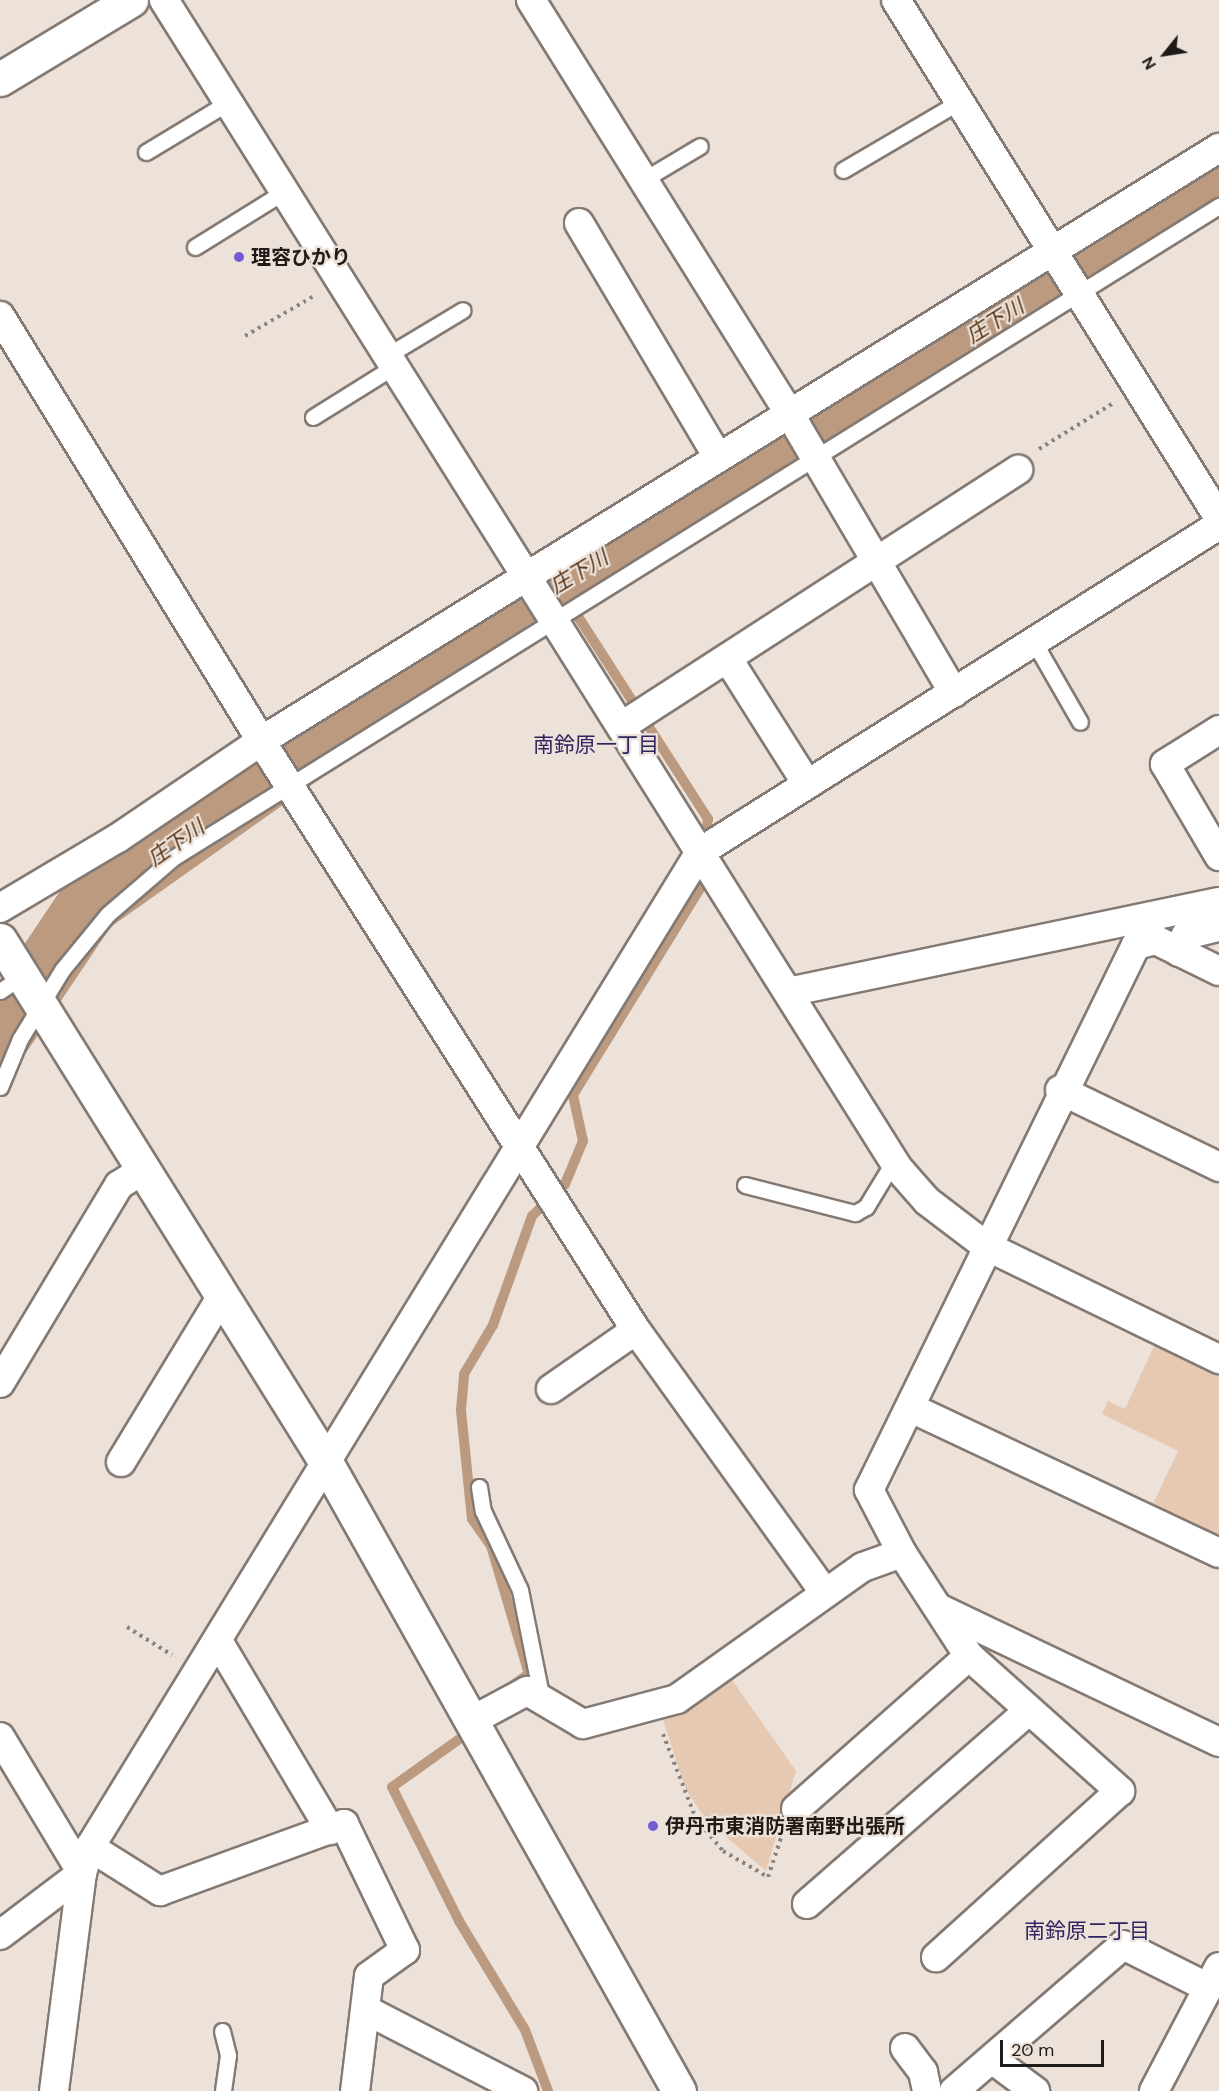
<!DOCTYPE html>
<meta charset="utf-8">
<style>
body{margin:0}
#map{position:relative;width:1219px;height:2091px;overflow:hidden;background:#ede2da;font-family:"DM Sans","Noto Sans JP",sans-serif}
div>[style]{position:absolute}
.green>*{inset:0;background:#e6c9b2}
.stream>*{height:10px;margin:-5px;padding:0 5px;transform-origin:5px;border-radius:5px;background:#bb9a7f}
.river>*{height:62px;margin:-31px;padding:0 31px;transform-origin:31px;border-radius:31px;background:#bb9a7f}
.path>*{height:4px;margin-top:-2px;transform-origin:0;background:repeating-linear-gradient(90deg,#8c847e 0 3px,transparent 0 7.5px)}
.roads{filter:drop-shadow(2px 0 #847a73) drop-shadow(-2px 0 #847a73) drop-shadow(0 2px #847a73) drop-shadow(0 -2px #847a73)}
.service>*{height:15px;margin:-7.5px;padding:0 7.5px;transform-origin:7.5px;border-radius:7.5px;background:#fff}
.minor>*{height:28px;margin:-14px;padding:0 14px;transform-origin:14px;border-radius:14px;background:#fff}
.tertiary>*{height:33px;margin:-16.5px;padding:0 16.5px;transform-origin:16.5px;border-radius:16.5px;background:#fff}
.secondary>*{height:33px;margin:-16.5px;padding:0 16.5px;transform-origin:16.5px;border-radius:16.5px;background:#fff}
.dots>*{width:16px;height:16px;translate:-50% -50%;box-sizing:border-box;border:3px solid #ede2da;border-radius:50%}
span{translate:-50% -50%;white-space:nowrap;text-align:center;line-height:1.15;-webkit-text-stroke:4.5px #ede2da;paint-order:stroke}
.poi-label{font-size:20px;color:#1f1b18;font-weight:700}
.left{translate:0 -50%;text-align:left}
.water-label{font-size:21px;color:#533110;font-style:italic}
.neighbourhood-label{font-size:21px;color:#302560}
.north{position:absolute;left:1135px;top:24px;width:60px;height:60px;-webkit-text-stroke:4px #ede2da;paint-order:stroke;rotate:240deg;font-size:16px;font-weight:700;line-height:24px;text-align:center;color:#1f1b18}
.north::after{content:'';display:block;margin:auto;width:21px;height:27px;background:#1f1b18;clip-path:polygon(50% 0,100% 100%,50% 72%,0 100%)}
.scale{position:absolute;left:1000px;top:2040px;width:104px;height:27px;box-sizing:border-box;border:3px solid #1f1b18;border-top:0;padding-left:8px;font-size:18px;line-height:21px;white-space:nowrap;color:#1f1b18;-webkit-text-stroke:4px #ede2da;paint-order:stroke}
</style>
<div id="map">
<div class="green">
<i style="clip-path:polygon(1155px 1344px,1219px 1375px,1219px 1543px,1150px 1510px,1178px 1451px,1102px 1414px,1108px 1401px,1125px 1409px)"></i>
<i style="clip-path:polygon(730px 1677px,796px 1771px,766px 1871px,706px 1820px,686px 1790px,663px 1720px,694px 1706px)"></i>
</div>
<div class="stream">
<i style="left:560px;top:584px;width:19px;rotate:62deg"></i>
<i style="left:579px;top:618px;width:239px;rotate:57.3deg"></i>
<i style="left:708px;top:819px;width:26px;rotate:99deg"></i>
<i style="left:513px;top:1685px;width:19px;rotate:-35deg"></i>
<i style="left:529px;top:1674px;width:134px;rotate:-106.5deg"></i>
<i style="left:491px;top:1546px;width:33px;rotate:-125deg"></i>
<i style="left:472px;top:1519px;width:110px;rotate:-95.8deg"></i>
<i style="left:461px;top:1410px;width:36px;rotate:-85deg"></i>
<i style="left:464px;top:1374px;width:57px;rotate:-59.4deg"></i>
<i style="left:493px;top:1325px;width:116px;rotate:-70.3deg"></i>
<i style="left:532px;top:1216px;width:46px;rotate:-44.1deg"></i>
<i style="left:565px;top:1184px;width:47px;rotate:-67.3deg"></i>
<i style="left:583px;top:1141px;width:47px;rotate:-102.3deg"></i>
<i style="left:573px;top:1095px;width:241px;rotate:-58.4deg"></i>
<i style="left:699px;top:890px;width:23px;rotate:-83deg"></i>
<i style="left:458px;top:1740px;width:81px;rotate:144.5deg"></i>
<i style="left:392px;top:1787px;width:150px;rotate:63.4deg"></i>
<i style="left:459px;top:1921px;width:127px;rotate:58.8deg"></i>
<i style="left:525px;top:2030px;width:65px;rotate:69.3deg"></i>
</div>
<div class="river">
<i style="left:0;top:1036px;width:158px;rotate:-56.1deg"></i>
<i style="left:88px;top:905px;width:440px;rotate:-35.3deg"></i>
<i style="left:447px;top:651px;width:479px;rotate:-30.7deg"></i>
<i style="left:859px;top:406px;width:426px;rotate:-32.2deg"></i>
</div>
<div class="path">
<i style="left:245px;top:336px;width:80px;rotate:-30.1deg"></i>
<i style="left:1039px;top:449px;width:86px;rotate:-31.7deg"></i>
<i style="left:127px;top:1627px;width:53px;rotate:31.9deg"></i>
<i style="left:663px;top:1734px;width:91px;rotate:68.8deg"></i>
<i style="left:696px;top:1819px;width:42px;rotate:49.8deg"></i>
<i style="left:723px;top:1851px;width:52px;rotate:30deg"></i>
<i style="left:768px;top:1877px;width:44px;rotate:-71.6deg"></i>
</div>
<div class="roads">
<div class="service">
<i style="left:146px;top:152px;width:97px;rotate:-31.1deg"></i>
<i style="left:843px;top:170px;width:134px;rotate:-30.4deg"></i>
<i style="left:643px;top:180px;width:66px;rotate:-30.8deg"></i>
<i style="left:195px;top:247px;width:106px;rotate:-31.9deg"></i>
<i style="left:388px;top:355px;width:87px;rotate:-31deg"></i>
<i style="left:313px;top:417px;width:97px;rotate:-31.9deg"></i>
<i style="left:1034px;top:642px;width:92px;rotate:60.1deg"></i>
<i style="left:0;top:991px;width:27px;rotate:-34deg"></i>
<i style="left:0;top:1087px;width:52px;rotate:-67.4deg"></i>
<i style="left:20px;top:1039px;width:81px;rotate:-58.7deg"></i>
<i style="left:62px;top:970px;width:72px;rotate:-50.6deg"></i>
<i style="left:108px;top:914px;width:86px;rotate:-40.7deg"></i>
<i style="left:173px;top:858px;width:1233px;rotate:-31.94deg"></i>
<i style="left:745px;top:1185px;width:114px;rotate:14.3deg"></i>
<i style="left:855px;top:1213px;width:13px;rotate:-29deg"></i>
<i style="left:866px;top:1207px;width:54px;rotate:-58.7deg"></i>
<i style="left:479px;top:1487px;width:24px;rotate:81deg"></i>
<i style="left:483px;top:1511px;width:87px;rotate:64.9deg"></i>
<i style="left:520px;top:1590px;width:112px;rotate:78.7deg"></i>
<i style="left:222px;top:2031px;width:25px;rotate:76deg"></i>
<i style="left:228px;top:2055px;width:36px;rotate:98deg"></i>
</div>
<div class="minor">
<i style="left:164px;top:0;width:1379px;rotate:57.85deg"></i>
<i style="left:898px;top:1168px;width:44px;rotate:48.7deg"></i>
<i style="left:927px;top:1201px;width:74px;rotate:37.3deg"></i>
<i style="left:986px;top:1246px;width:259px;rotate:25.9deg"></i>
<i style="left:531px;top:0;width:487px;rotate:58deg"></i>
<i style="left:789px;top:413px;width:325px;rotate:59.5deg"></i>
<i style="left:896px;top:0;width:610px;rotate:58.05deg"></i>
<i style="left:579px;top:223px;width:272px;rotate:59.3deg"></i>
<i style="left:0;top:316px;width:499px;rotate:58.4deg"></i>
<i style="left:261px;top:741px;width:698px;rotate:57.52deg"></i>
<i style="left:636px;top:1330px;width:324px;rotate:54.3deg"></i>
<i style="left:728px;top:659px;width:148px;rotate:57.7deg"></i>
<i style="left:622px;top:726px;width:472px;rotate:-32.9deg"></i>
<i style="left:1219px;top:730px;width:64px;rotate:147.8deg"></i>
<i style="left:1165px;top:764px;width:107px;rotate:59.6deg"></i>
<i style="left:0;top:908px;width:137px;rotate:-30.7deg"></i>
<i style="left:118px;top:838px;width:173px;rotate:-34.1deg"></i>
<i style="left:261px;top:741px;width:1127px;rotate:-31.76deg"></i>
<i style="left:1179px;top:952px;width:18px;rotate:-68deg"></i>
<i style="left:1186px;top:935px;width:34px;rotate:-14deg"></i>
<i style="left:788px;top:992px;width:440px;rotate:-11.8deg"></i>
<i style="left:1060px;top:1090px;width:177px;rotate:25.8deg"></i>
<i style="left:0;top:1383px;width:231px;rotate:-59deg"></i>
<i style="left:119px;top:1185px;width:28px;rotate:-32deg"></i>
<i style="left:551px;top:1389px;width:103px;rotate:-34.8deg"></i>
<i style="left:911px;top:1408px;width:340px;rotate:25.2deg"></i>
<i style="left:121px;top:1462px;width:194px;rotate:-58.7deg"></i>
<i style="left:902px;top:1553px;width:123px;rotate:57deg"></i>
<i style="left:969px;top:1656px;width:203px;rotate:41.8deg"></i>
<i style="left:1120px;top:1791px;width:248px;rotate:137.9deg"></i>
<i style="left:938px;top:1608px;width:311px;rotate:25.5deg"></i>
<i style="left:218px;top:1641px;width:220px;rotate:59.3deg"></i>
<i style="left:471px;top:1721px;width:64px;rotate:-28.2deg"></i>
<i style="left:527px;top:1691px;width:65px;rotate:30.5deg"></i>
<i style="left:583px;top:1724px;width:97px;rotate:-14.9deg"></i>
<i style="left:677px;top:1699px;width:228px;rotate:-35.4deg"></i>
<i style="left:863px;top:1567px;width:41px;rotate:-19.7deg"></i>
<i style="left:902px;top:1553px;width:71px;rotate:-117.6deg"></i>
<i style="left:869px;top:1490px;width:607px;rotate:-63.9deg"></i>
<i style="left:1136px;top:945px;width:21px;rotate:-14deg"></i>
<i style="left:1156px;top:940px;width:70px;rotate:26.2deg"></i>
<i style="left:0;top:1737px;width:159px;rotate:58.9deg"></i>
<i style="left:82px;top:1873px;width:103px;rotate:142.9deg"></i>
<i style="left:796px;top:1809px;width:231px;rotate:-41.5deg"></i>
<i style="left:90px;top:1847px;width:83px;rotate:32.2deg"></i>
<i style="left:160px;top:1891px;width:196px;rotate:-20deg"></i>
<i style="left:344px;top:1824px;width:140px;rotate:64.2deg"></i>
<i style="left:405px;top:1950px;width:44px;rotate:144.2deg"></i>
<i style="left:369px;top:1976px;width:116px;rotate:96.9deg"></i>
<i style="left:807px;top:1904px;width:291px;rotate:-41.1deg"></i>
<i style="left:366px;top:2010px;width:177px;rotate:27.3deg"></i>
<i style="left:905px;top:2048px;width:30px;rotate:53deg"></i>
<i style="left:923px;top:2072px;width:19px;rotate:78deg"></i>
<i style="left:992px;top:2059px;width:54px;rotate:36.7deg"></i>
<i style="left:54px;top:2091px;width:220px;rotate:-82.7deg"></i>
<i style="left:82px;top:1873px;width:27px;rotate:-73deg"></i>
<i style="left:90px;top:1847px;width:1167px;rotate:-58.49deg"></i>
<i style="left:700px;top:852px;width:613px;rotate:-32.21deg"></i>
<i style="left:954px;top:2091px;width:223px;rotate:-40.8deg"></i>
<i style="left:1123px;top:1945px;width:96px;rotate:26.6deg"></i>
<i style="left:1154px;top:2091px;width:140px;rotate:-62.3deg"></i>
</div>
<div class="tertiary">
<i style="left:0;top:940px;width:618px;rotate:58.03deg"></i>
<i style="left:327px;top:1464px;width:719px;rotate:60.69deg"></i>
</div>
<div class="secondary">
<i style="left:0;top:79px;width:153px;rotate:-31.1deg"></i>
</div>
</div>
<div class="dots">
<i style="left:239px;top:257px;background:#725bd5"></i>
<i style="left:653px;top:1826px;background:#725bd5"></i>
</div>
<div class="poi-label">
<span class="left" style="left:251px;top:257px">理容ひかり</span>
<span class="left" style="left:665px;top:1826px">伊丹市東消防署南野出張所</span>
</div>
<div class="water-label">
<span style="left:995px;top:321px;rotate:-32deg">庄下川</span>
<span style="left:579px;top:572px;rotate:-31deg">庄下川</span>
<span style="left:176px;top:843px;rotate:-35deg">庄下川</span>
</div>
<div class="neighbourhood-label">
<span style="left:596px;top:745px">南鈴原一丁目</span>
<span style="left:1087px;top:1931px">南鈴原二丁目</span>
</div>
<div class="north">N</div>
<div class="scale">20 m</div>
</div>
